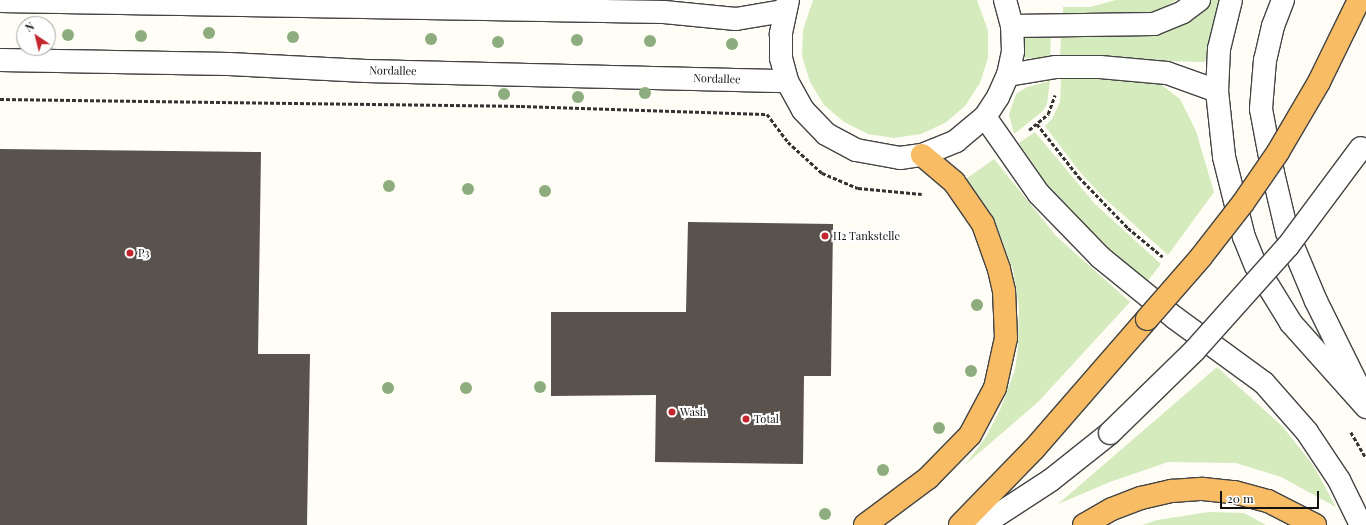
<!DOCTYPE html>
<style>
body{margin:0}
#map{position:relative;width:1366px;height:525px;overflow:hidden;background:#fffdf5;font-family:"Playfair Display",serif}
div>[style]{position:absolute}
.green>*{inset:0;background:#d5ebbd}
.building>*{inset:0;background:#5a524d}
.path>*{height:2.5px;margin-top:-1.25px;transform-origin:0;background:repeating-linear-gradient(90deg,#333 0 4px,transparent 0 6px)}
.roads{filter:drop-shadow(1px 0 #444) drop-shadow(-1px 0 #444) drop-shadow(0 1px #444) drop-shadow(0 -1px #444)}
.minor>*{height:22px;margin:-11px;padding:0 11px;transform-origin:11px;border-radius:11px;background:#fff}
.tertiary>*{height:22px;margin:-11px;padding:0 11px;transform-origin:11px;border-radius:11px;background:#fff}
.trunk>*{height:22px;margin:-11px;padding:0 11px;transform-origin:11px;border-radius:11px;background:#f7bc64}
.bridges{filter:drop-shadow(1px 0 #444) drop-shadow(-1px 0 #444) drop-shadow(0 1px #444) drop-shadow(0 -1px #444)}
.minor-bridge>*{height:22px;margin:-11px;padding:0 11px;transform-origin:11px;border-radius:11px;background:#fff}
.trunk-bridge>*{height:22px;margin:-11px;padding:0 11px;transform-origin:11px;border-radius:11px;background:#f7bc64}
.trees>*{width:12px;height:12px;margin:-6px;border-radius:50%;background:#8dad7f}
.dots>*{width:11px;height:11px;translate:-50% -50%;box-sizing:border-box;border:2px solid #fff;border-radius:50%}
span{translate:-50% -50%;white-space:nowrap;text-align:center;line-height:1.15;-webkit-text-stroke:4px #fff;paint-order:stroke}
.street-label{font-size:11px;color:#111}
.poi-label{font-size:11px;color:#111}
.left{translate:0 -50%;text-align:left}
.north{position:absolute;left:16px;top:16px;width:40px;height:40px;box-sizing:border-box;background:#fff;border:1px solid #a0a0a0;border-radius:50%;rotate:325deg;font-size:11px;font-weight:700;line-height:16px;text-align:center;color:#111}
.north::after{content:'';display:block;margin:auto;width:14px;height:18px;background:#c4262e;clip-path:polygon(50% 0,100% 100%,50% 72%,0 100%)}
.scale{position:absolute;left:1220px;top:491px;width:99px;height:18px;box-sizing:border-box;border:2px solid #111;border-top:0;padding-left:5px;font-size:12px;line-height:14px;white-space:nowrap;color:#111;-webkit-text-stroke:3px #fff;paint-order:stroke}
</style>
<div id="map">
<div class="green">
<i style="clip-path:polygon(813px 0,977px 0,988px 31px,988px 58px,980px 83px,965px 106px,945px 123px,921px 134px,894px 138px,868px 134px,844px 122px,824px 105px,810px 82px,802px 56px,803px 30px)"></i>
<i style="clip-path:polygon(1116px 0,1177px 0,1153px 13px,1063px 17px,1063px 7px,1090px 7px)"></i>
<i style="clip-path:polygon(1207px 0,1218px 0,1205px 62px,1060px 59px,1061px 35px,1145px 35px)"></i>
<i style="clip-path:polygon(1023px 33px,1051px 34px,1050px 59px,1023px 58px)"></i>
<i style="clip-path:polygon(1096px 77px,1159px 83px,1180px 99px,1196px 131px,1214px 192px,1168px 255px,1102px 196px,1080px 172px,1045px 126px,1052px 119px,1060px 102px,1061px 79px)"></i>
<i style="clip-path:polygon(1050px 81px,1047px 104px,1043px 111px,1014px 134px,1009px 114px,1016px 94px,1027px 87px)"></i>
<i style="clip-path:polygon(1035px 132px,1095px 204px,1161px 264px,1146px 283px,1101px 243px,1044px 181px,1019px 143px)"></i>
<i style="clip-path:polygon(994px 159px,1056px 236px,1130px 302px,1039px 401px,965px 465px,986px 437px,1000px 410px,1015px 370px,1018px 347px,1019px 308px,1013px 270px,998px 229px,966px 179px)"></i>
<i style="clip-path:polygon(1217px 367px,1283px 427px,1313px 465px,1336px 507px,1281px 477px,1236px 463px,1168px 462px,1110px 482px,1058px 504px)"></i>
<i style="clip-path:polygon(1209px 512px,1244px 513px,1266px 525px,1142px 525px,1157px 520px)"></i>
</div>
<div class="building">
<i style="clip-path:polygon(0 149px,261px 152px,258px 354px,310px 354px,307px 525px,0 525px)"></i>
<i style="clip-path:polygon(688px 222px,833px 224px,831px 376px,804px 376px,803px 464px,655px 462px,656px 395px,551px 396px,551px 312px,686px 312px)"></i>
</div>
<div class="path">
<i style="left:0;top:99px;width:521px;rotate:0.77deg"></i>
<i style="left:521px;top:106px;width:246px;rotate:1.9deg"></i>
<i style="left:767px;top:114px;width:35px;rotate:53deg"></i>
<i style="left:788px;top:142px;width:46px;rotate:42.4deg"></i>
<i style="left:822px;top:173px;width:39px;rotate:23deg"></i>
<i style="left:858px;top:188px;width:64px;rotate:5.4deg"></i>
<i style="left:1037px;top:124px;width:68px;rotate:51.6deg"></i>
<i style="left:1079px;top:177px;width:71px;rotate:46.1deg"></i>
<i style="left:1128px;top:228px;width:45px;rotate:39.6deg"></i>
<i style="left:1029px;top:130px;width:25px;rotate:-40deg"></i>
<i style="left:1048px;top:114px;width:20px;rotate:-70deg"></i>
<i style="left:1351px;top:432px;width:30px;rotate:60deg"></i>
</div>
<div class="roads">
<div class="minor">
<i style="left:1283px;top:0;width:28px;rotate:111deg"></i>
<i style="left:1273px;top:26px;width:35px;rotate:103deg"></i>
<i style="left:1265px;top:60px;width:49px;rotate:94.7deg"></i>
<i style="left:1261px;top:109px;width:65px;rotate:79.4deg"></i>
<i style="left:1273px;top:173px;width:61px;rotate:76.7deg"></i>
<i style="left:1287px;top:232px;width:75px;rotate:67.2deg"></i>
<i style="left:1316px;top:301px;width:113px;rotate:63.7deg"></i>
<i style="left:0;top:1px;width:664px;rotate:0.95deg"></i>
<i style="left:664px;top:12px;width:72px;rotate:5.6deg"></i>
<i style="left:736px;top:19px;width:49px;rotate:-9.5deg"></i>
<i style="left:0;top:60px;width:229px;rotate:1deg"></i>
<i style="left:229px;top:64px;width:137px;rotate:2.9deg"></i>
<i style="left:366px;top:71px;width:421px;rotate:1.4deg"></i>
<i style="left:982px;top:525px;width:82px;rotate:-33.1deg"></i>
<i style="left:1051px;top:480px;width:75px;rotate:-38.5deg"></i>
</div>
<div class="tertiary">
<i style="left:788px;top:0;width:35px;rotate:102deg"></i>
<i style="left:781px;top:34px;width:24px;rotate:90deg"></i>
<i style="left:781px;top:58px;width:24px;rotate:75deg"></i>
<i style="left:787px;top:81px;width:33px;rotate:61deg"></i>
<i style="left:803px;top:110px;width:33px;rotate:46deg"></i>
<i style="left:826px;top:134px;width:34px;rotate:28deg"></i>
<i style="left:856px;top:150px;width:45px;rotate:10.3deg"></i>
<i style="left:900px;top:158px;width:22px;rotate:-8deg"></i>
<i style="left:922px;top:155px;width:37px;rotate:-22deg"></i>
<i style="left:956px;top:141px;width:38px;rotate:-40deg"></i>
<i style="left:985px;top:117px;width:24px;rotate:-57deg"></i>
<i style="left:998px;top:97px;width:24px;rotate:-66deg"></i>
<i style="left:1008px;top:75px;width:25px;rotate:-78deg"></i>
<i style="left:1013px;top:51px;width:25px;rotate:-92deg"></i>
<i style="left:1012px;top:26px;width:27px;rotate:-105deg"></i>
<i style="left:1231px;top:0;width:50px;rotate:103.8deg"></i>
<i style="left:1219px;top:49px;width:42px;rotate:92.7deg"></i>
<i style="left:1217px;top:91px;width:66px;rotate:83.9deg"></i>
<i style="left:1224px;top:157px;width:82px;rotate:76deg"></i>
<i style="left:1244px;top:237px;width:31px;rotate:68deg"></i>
<i style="left:1256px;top:266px;width:67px;rotate:58.4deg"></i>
<i style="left:1291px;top:323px;width:113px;rotate:48.2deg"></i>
<i style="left:1012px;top:26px;width:142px;rotate:-0.8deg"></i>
<i style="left:1154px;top:24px;width:31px;rotate:-22deg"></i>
<i style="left:1183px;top:12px;width:20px;rotate:-37deg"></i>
<i style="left:1008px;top:75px;width:49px;rotate:-9.5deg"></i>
<i style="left:1056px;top:67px;width:44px"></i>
<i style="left:1100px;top:67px;width:67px;rotate:5.1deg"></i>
<i style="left:1167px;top:73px;width:53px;rotate:19.8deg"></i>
<i style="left:985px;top:117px;width:94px;rotate:55deg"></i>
<i style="left:1039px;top:194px;width:88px;rotate:45.9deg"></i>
<i style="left:1100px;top:257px;width:97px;rotate:39.1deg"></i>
<i style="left:1175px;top:318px;width:110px;rotate:36.1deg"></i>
<i style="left:1264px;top:383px;width:65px;rotate:48.7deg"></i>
<i style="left:1307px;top:432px;width:58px;rotate:56.3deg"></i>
<i style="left:1339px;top:480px;width:50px;rotate:63.9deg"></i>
</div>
<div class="trunk">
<i style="left:865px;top:525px;width:79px;rotate:-36.7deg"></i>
<i style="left:928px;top:478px;width:60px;rotate:-45.7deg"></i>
<i style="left:970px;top:435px;width:53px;rotate:-62deg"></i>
<i style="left:995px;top:388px;width:51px;rotate:-77.6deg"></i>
<i style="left:1006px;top:338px;width:47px;rotate:-92.4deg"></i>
<i style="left:1004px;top:291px;width:23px;rotate:-103deg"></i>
<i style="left:999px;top:269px;width:48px;rotate:-109.6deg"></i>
<i style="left:983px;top:224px;width:51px;rotate:-124.6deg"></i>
<i style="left:954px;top:182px;width:42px;rotate:-139.8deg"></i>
<i style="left:960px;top:525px;width:106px;rotate:-45.8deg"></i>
<i style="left:1034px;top:449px;width:172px;rotate:-49deg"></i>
<i style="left:1084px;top:525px;width:32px;rotate:-30deg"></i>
<i style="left:1112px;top:509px;width:31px;rotate:-21deg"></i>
<i style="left:1141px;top:498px;width:32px;rotate:-13deg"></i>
<i style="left:1172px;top:491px;width:31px;rotate:-4deg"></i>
<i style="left:1203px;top:489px;width:31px;rotate:6deg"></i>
<i style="left:1234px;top:492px;width:35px;rotate:15deg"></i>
<i style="left:1268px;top:501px;width:53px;rotate:27.1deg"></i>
</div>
</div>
<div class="bridges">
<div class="minor-bridge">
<i style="left:1110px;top:433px;width:117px;rotate:-44.3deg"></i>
<i style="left:1194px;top:351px;width:141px;rotate:-48.2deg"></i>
<i style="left:1288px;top:246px;width:122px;rotate:-53.3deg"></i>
</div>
<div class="trunk-bridge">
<i style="left:1147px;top:319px;width:82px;rotate:-48.9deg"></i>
<i style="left:1201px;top:257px;width:68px;rotate:-52.1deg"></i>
<i style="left:1243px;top:203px;width:62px;rotate:-55.5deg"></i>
<i style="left:1278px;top:152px;width:81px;rotate:-59.6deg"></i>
<i style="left:1319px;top:82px;width:91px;rotate:-64deg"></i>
</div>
</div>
<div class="trees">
<i style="left:209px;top:33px"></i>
<i style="left:68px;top:35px"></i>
<i style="left:141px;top:36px"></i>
<i style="left:293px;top:37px"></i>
<i style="left:431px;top:39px"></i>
<i style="left:577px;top:40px"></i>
<i style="left:650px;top:41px"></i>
<i style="left:498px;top:42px"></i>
<i style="left:732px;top:44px"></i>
<i style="left:645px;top:93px"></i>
<i style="left:504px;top:94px"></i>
<i style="left:578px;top:97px"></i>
<i style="left:389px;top:186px"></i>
<i style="left:468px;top:189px"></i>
<i style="left:545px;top:191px"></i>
<i style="left:977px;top:305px"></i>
<i style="left:971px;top:371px"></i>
<i style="left:540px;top:387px"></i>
<i style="left:388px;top:388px"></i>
<i style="left:466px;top:388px"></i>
<i style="left:939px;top:428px"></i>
<i style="left:883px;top:470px"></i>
<i style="left:825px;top:514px"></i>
</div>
<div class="dots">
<i style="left:825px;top:236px;background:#c4262e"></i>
<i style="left:130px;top:253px;background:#c4262e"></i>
<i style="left:672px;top:412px;background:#c4262e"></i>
<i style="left:746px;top:419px;background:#c4262e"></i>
</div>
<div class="street-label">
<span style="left:393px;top:71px;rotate:1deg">Nordallee</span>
<span style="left:717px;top:79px;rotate:2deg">Nordallee</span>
</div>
<div class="poi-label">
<span class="left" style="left:833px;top:236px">H2 Tankstelle</span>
<span class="left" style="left:138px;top:253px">P3</span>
<span class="left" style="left:680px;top:412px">Wash</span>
<span class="left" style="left:754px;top:419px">Total</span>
</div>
<div class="north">N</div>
<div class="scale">20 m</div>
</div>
